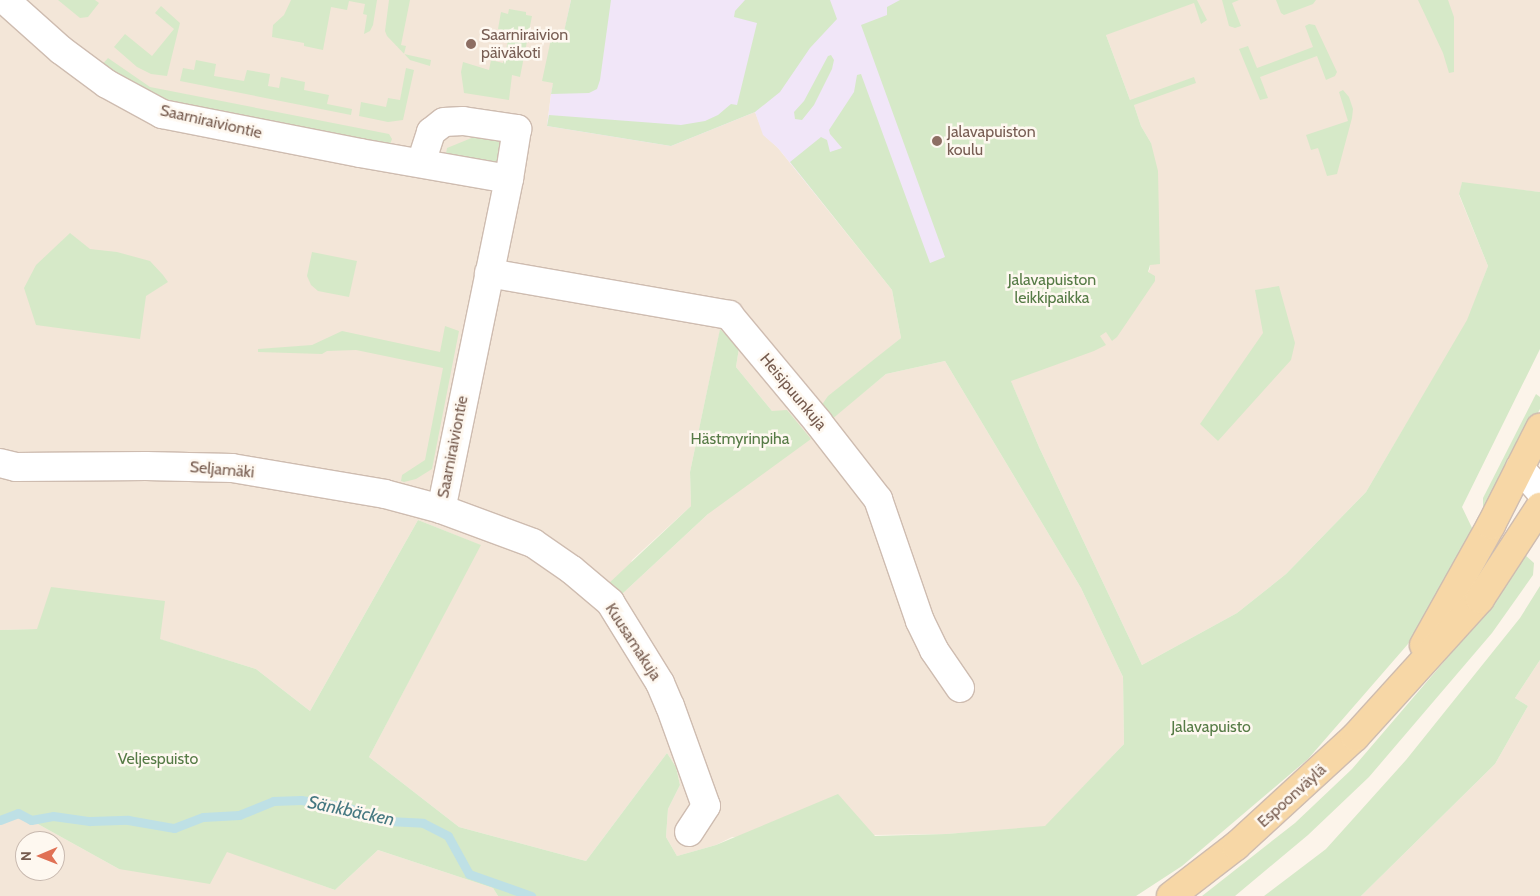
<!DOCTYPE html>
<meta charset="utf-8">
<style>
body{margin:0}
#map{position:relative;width:1540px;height:896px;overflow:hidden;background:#fcf4ea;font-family:Cabin,sans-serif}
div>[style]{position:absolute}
.residential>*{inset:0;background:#f3e6d8}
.education>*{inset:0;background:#f1e6f8}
.green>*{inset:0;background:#d6e9c8}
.stream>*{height:9px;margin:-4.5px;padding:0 4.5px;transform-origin:4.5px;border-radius:4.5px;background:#bee0e5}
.roads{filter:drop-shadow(1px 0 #cebcb0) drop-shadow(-1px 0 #cebcb0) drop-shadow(0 1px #cebcb0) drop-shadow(0 -1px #cebcb0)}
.minor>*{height:28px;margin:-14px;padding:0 14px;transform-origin:14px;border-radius:14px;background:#fff}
.major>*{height:28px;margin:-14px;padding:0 14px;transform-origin:14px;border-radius:14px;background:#f7d7a6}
.dots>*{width:14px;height:14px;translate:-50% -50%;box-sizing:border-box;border:2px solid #fef8f0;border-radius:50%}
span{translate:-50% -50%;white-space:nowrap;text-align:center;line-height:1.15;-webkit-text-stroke:5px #fef8f0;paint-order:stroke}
.education-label{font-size:16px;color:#785e54}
.left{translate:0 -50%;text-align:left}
.street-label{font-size:16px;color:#765b4e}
.park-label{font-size:16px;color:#567b46}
.water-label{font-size:18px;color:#457881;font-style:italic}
.north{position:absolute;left:15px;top:831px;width:50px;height:50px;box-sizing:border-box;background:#fef8f0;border:1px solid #c8b9af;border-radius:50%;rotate:269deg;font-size:14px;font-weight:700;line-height:20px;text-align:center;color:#765b4e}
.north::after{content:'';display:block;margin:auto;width:18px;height:22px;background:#e07155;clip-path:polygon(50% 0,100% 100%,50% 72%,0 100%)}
</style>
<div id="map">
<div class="residential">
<i style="clip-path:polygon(evenodd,0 0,571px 0,551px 94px,547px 126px,671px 146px,755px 112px,764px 135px,778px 148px,892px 290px,901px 338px,882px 354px,831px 419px,886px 374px,945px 361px,1081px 588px,1123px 677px,1124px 744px,1045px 827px,946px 834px,732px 837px,716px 845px,677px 856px,666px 837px,668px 809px,680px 785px,676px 767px,667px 753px,586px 861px,459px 827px,369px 757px,480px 545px,418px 520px,310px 711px,256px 669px,159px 639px,164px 601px,37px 629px,0 630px,0 0,720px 330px,739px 348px,736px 367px,772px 411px,708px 514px,621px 595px,632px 560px,691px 506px,690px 472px,720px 330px)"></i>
<i style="clip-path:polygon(1178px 0,1540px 0,1540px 192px,1462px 183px,1459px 195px,1488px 266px,1468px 320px,1366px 492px,1286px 574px,1237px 613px,1142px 665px,1039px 447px,1007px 372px,1121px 318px,1150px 269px,1151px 143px,1141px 126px,1134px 105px,1130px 100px,1106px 35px,1100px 28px)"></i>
<i style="clip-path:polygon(1540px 660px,1540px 896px,1361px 896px,1495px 764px,1528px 706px,1515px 698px)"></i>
<i style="clip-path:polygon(evenodd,18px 813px,119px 869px,227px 851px,335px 890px,378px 850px,493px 888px,498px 896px,0 896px,0 820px,18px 813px,25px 841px,55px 841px,55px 871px,25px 871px,25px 841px)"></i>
</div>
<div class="education">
<i style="clip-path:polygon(571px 0,1052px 0,1122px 192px,886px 281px,778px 148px,763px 135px,755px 112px,671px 146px,547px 126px,551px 94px)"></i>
</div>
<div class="green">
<i style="clip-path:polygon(58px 0,95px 0,99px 3px,88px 17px,80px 18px)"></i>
<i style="clip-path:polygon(291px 0,377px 0,373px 25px,370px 31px,364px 34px,367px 15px,363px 14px,365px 4px,349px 1px,347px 10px,331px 7px,323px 50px,304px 46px,304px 43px,272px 37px,273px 25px,284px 15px)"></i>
<i style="clip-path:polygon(389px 0,410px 0,401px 45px,406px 46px,404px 54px,431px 60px,430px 66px,410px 60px,387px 36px,385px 31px)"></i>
<i style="clip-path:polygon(571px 0,611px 0,600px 80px,597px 89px,589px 93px,551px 94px,553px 83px,542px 81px,552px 34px,563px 36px)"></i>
<i style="clip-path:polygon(745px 0,830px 0,837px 19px,810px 48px,780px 92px,755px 112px,671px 146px,547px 126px,549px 115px,681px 125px,705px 121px,718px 115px,731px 104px,737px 105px,757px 23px,734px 17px,735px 11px)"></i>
<i style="clip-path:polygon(900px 0,1197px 0,1207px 20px,1201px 24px,1194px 3px,1106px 35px,1130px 100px,1194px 77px,1196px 83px,1134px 105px,1141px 126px,1151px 143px,1158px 171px,1160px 264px,1150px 265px,1148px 272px,1155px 276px,1155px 281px,1117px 337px,1112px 341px,1106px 332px,1100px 336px,1106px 345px,1094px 351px,1011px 381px,1039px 447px,1142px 665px,1237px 613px,1286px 574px,1366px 492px,1467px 320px,1488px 266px,1459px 194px,1462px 182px,1540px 192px,1540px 349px,1462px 507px,1473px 530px,1408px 644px,1308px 759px,1182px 866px,1136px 896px,498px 896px,493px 888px,378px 850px,335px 890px,227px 852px,210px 884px,119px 869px,18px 813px,0 820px,0 630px,37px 629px,51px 587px,165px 601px,160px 639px,256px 669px,310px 711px,418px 520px,481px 545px,369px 757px,459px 827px,586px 861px,667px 753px,676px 767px,680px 785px,668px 809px,666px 837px,677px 856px,716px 845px,838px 794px,875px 836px,946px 834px,1045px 826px,1124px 744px,1123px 677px,1081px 588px,945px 361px,886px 374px,831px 420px,821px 406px,828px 396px,901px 338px,892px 290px,790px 162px,821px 137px,827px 140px,830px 152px,842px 148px,830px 134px,829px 130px,854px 92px,857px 75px,861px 74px,930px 263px,945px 257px,861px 25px,887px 15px,887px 7px)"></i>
<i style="clip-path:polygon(1222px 0,1239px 0,1232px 3px,1241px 26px,1235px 28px,1229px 26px)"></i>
<i style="clip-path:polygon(1276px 0,1316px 0,1313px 4px,1284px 15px,1281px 13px)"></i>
<i style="clip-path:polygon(1418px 0,1448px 0,1454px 17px,1454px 72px,1449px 73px,1443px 53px)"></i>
<i style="clip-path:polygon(161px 6px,180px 23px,167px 76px,151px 74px,137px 67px,114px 47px,125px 34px,152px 56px,174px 29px,155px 13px)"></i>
<i style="clip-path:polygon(509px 9px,526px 12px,526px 15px,532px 16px,520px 77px,512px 75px,509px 100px,464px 93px,461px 72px,463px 62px,489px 70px,491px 60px,503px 63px,510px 32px,498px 29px,501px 12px,508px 14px)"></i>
<i style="clip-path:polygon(1309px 24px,1315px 25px,1337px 72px,1335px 76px,1326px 80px,1317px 56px,1260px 77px,1268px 98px,1260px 100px,1239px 49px,1248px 46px,1257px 68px,1313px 47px,1305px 26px)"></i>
<i style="clip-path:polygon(831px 55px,834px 60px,832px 69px,814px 105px,802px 120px,795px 119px,794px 112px,804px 101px,828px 56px)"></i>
<i style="clip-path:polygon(108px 58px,150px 87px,389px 134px,392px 139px,390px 145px,167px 102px,101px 66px)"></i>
<i style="clip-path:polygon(196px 60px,216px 64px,214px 76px,244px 81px,247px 70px,270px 74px,268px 86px,279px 88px,281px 77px,305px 82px,304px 90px,329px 95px,327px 104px,352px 109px,351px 115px,180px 81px,183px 68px,194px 70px)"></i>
<i style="clip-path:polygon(406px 68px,414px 70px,403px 120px,388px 122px,359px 116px,361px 102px,386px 107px,388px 98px,400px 100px)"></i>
<i style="clip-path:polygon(1343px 90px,1349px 97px,1353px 109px,1352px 118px,1337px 174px,1327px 176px,1318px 148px,1311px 150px,1306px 135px,1348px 121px,1339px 92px)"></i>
<i style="clip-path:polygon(474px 137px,493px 138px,503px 143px,497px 164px,446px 154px,447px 148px)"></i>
<i style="clip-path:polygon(70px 233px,90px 249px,117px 252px,150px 261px,163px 275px,168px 282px,146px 296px,140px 339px,36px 325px,24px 288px,36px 265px)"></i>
<i style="clip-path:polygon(312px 252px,357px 261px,349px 297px,318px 291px,311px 285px,307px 276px)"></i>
<i style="clip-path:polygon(1279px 286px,1295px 343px,1291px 360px,1218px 441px,1200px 424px,1263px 333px,1255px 290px)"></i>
<i style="clip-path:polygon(445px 326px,459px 331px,432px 469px,416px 479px,404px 482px,401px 481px,402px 475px,425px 460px,443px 368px,356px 350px,327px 351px,322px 354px,258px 352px,258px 349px,312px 345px,342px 331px,440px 352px)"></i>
<i style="clip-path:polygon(720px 329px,739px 348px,736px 367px,772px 411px,787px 410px,811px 439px,708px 514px,621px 595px,607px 585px,691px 506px,690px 472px)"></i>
<i style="clip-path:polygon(1536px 394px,1540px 397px,1540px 409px,1486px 509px,1483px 506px,1483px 498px)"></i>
<i style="clip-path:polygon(1524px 554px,1534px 563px,1533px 575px,1492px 633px,1369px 777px,1308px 835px,1235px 896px,1202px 896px,1295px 823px,1352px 769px,1478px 622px)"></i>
<i style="clip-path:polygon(1540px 586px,1540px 660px,1515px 698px,1528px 706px,1495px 764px,1361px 896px,1264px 896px,1326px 849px,1406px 760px,1520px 618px)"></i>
</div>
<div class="stream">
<i style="left:0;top:820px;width:19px;rotate:-21deg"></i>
<i style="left:18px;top:813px;width:15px;rotate:28deg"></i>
<i style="left:31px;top:820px;width:22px;rotate:-10deg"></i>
<i style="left:53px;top:816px;width:37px;rotate:8deg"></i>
<i style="left:90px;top:821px;width:38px;rotate:-2deg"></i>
<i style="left:128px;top:820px;width:47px;rotate:9.9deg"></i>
<i style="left:174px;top:828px;width:31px;rotate:-21deg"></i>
<i style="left:203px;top:817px;width:36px;rotate:-3deg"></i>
<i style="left:239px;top:815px;width:37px;rotate:-22deg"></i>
<i style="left:273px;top:801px;width:28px;rotate:-2deg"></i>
<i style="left:301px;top:800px;width:46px;rotate:8.8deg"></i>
<i style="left:346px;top:807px;width:44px;rotate:18.4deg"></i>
<i style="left:388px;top:821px;width:35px;rotate:3deg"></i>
<i style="left:423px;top:823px;width:28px;rotate:27deg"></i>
<i style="left:448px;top:836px;width:43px;rotate:61.1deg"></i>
<i style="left:469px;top:874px;width:66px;rotate:19.5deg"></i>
</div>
<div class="roads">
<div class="minor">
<i style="left:5px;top:0;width:75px;rotate:41.8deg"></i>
<i style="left:61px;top:50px;width:57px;rotate:36.5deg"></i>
<i style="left:107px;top:84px;width:63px;rotate:28.6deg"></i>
<i style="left:162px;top:114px;width:202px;rotate:11.1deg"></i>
<i style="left:360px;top:153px;width:151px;rotate:9.9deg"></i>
<i style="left:509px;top:179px;width:337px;rotate:101.6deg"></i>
<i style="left:421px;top:163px;width:33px;rotate:-72deg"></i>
<i style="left:431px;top:132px;width:16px;rotate:-38deg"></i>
<i style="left:444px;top:122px;width:19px;rotate:-3deg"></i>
<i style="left:463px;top:121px;width:55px;rotate:8.4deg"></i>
<i style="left:517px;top:129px;width:51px;rotate:99.1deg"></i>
<i style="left:489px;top:273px;width:244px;rotate:9.9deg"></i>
<i style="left:729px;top:315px;width:139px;rotate:50.2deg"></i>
<i style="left:818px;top:422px;width:98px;rotate:52.1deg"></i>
<i style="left:878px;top:499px;width:129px;rotate:71deg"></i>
<i style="left:920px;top:621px;width:32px;rotate:64deg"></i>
<i style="left:934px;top:650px;width:46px;rotate:55.6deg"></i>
<i style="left:0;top:463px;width:16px;rotate:14deg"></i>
<i style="left:16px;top:467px;width:130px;rotate:-0.4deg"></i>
<i style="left:146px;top:466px;width:86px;rotate:1.3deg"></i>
<i style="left:232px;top:468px;width:155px;rotate:9.6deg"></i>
<i style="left:385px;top:494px;width:58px;rotate:15deg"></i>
<i style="left:441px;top:509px;width:98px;rotate:20.3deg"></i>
<i style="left:533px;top:543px;width:47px;rotate:34.7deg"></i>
<i style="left:572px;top:570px;width:50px;rotate:40.1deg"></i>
<i style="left:610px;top:602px;width:95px;rotate:58.3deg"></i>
<i style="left:660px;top:683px;width:25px;rotate:67deg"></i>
<i style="left:670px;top:706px;width:106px;rotate:70.2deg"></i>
<i style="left:706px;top:806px;width:31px;rotate:123deg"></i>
<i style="left:1520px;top:468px;width:30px;rotate:49deg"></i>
</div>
<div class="major">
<i style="left:1424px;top:645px;width:137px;rotate:-60.8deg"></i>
<i style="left:1491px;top:525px;width:109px;rotate:-63.2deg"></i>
<i style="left:1171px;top:896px;width:82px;rotate:-37.6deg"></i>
<i style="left:1236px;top:846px;width:161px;rotate:-42.5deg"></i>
<i style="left:1355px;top:737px;width:186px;rotate:-47.8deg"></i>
<i style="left:1480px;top:599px;width:110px;rotate:-56.9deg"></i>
</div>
</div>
<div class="dots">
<i style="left:471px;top:44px;background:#8d6e63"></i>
<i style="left:937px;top:141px;background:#8d6e63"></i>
</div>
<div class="education-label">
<span class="left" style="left:481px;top:44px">Saarniraivion<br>päiväkoti</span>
<span class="left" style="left:947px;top:141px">Jalavapuiston<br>koulu</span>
</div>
<div class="street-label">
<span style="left:211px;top:122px;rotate:13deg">Saarniraiviontie</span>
<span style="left:793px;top:392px;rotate:50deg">Heisipuunkuja</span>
<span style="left:453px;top:447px;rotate:-79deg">Saarniraiviontie</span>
<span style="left:222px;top:470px;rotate:5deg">Seljamäki</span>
<span style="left:633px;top:642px;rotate:57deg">Kuusamakuja</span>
<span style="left:1292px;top:796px;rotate:-42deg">Espoonväylä</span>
</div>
<div class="park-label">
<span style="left:1052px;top:289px">Jalavapuiston<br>leikkipaikka</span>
<span style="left:740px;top:439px">Hästmyrinpiha</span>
<span style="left:1211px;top:727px">Jalavapuisto</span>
<span style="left:158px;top:759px">Veljespuisto</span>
</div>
<div class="water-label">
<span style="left:351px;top:811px;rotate:12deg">Sänkbäcken</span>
</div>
<div class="north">N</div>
</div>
